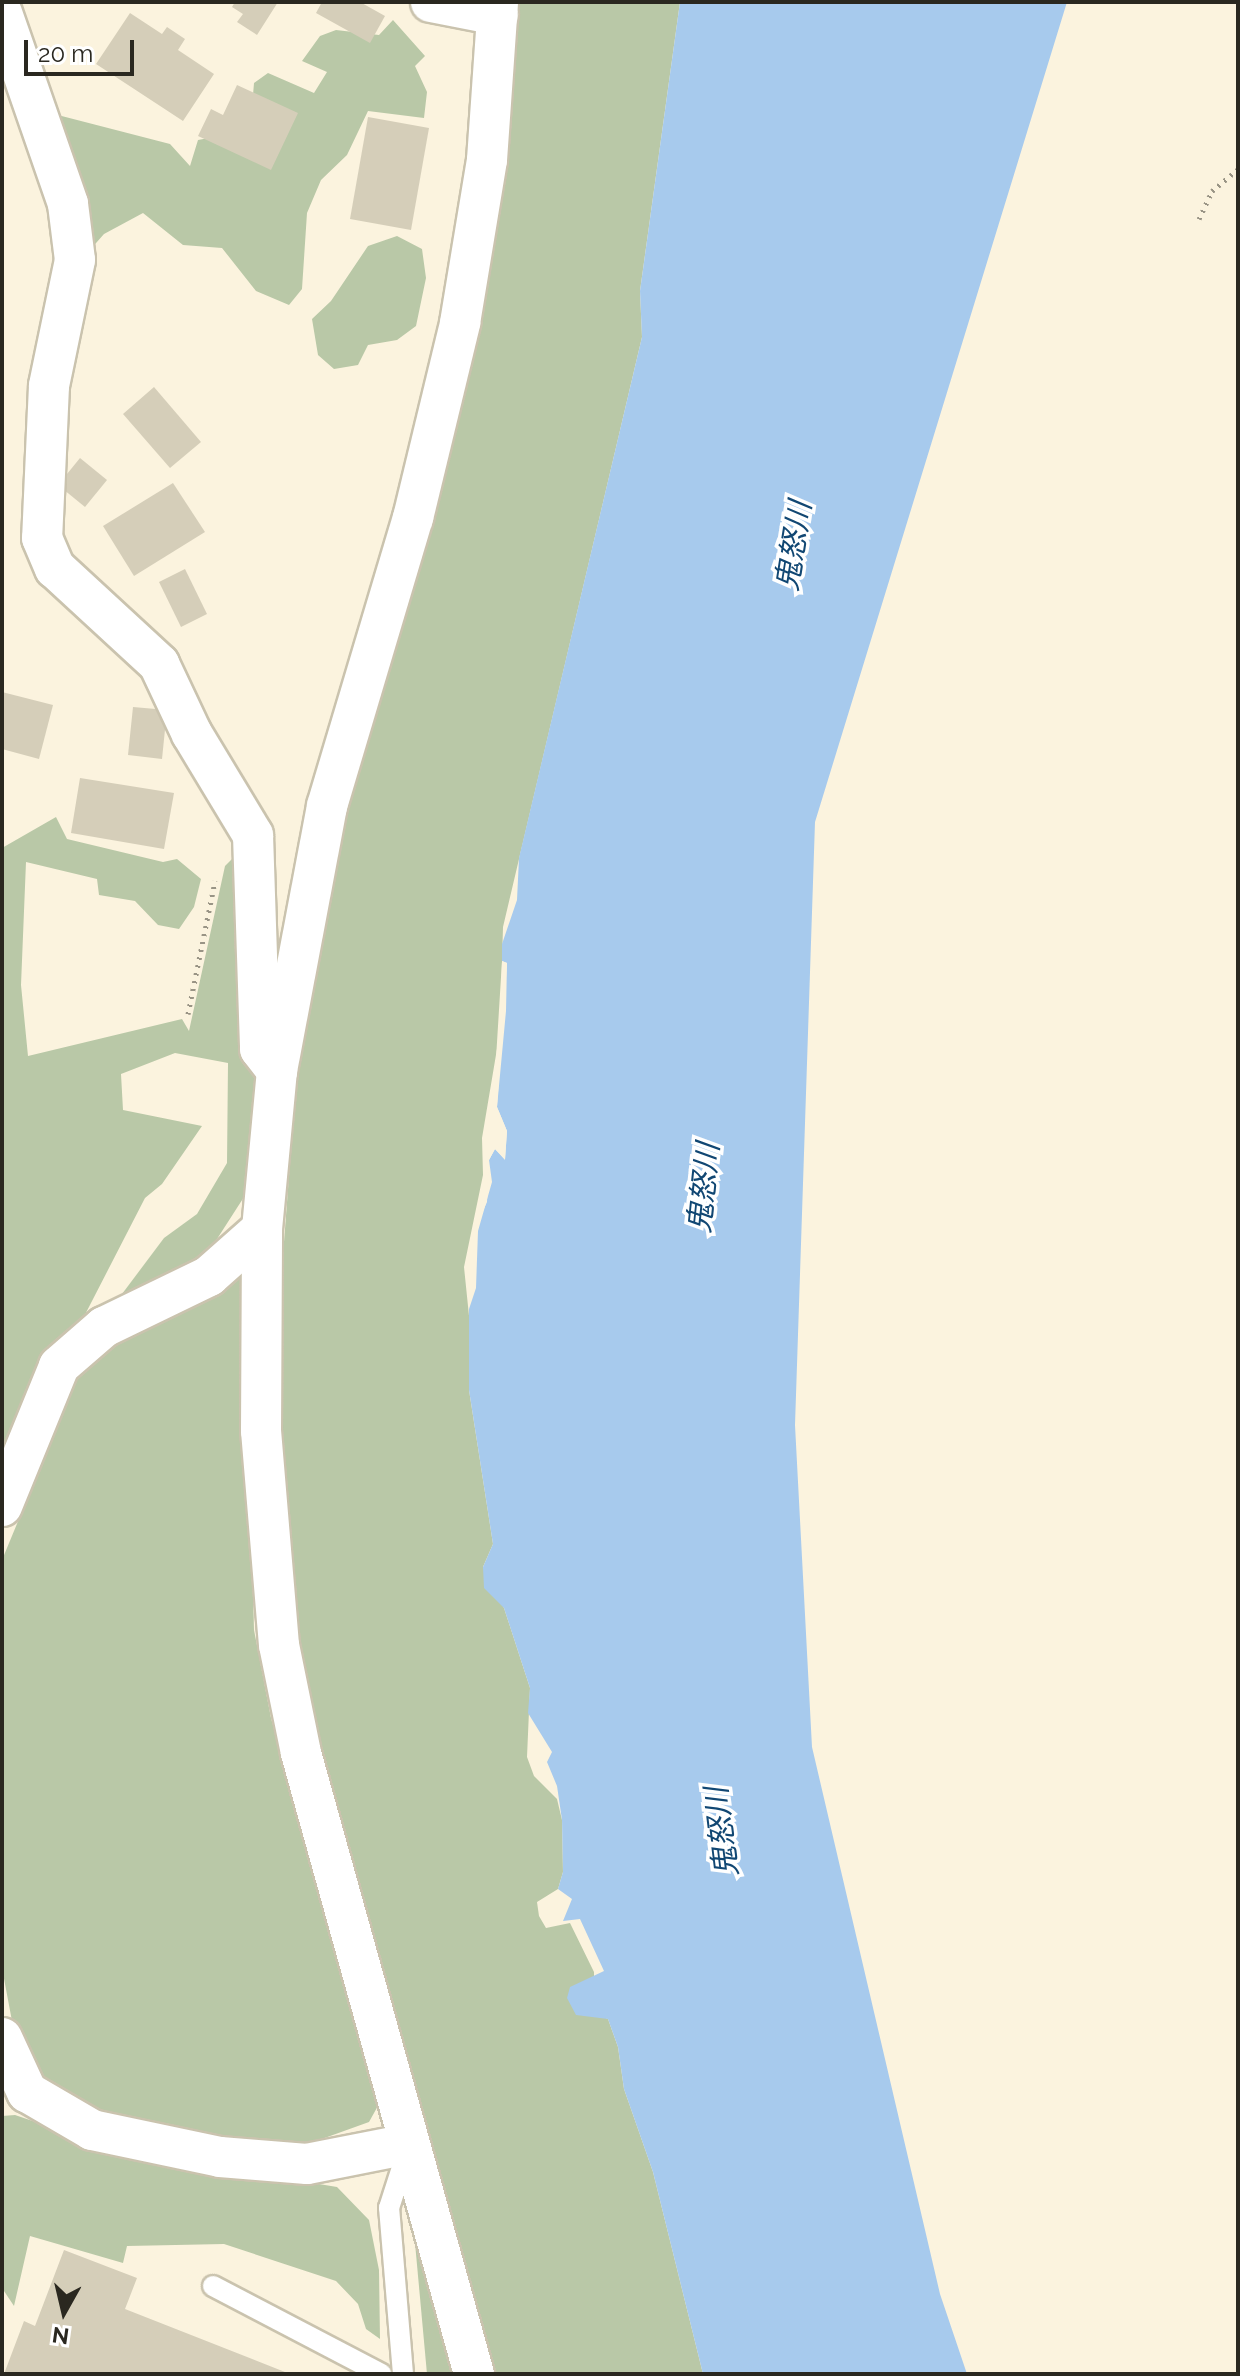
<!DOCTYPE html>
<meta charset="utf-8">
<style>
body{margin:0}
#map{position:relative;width:1240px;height:2376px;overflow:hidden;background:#fbf3de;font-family:Raleway,"Noto Sans JP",sans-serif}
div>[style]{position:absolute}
.green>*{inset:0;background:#b9c8a7}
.water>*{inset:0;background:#a7caed}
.pier>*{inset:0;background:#fbf3de}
.building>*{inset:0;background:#d5ceb9}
.path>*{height:5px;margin-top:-2.5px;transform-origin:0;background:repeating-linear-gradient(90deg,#999485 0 2px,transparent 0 8px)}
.roads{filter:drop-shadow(2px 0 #cac3ae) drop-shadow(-2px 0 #cac3ae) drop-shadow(0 2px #cac3ae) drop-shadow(0 -2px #cac3ae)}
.service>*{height:20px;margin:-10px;padding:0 10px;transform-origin:10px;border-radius:10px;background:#fff}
.minor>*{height:40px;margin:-20px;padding:0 20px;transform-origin:20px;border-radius:20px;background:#fff}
span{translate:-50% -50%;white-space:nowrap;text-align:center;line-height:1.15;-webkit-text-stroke:7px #fff;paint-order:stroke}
.water-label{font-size:30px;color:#114773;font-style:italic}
.frame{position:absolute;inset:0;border:4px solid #2a2820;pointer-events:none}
.north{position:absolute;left:24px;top:2272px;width:80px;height:80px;-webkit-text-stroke:6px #fff;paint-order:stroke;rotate:188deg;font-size:22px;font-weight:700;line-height:32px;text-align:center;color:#2a2820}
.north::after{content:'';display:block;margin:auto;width:28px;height:36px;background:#2a2820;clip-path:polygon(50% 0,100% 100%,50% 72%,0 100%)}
.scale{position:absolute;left:24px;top:40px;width:110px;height:36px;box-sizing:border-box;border:4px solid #2a2820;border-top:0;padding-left:10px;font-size:24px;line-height:28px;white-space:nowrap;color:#2a2820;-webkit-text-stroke:6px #fff;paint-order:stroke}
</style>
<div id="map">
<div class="green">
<i style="clip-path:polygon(511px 2px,680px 2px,640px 291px,642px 337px,503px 927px,500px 1031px,482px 1138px,483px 1175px,464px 1267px,472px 1345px,469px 1390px,493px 1544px,483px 1567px,504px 1608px,530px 1688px,527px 1757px,534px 1776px,557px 1799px,562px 1820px,563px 1872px,558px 1889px,537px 1902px,539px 1916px,546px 1928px,570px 1923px,594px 1972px,594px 2013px,608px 2019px,618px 2047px,624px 2089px,653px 2172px,703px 2374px,493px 2374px,314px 1734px,281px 1566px,279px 1308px,299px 1044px)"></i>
<i style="clip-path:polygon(393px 20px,425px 56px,415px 66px,427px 92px,424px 118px,368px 111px,347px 155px,321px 180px,307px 213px,302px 289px,289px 305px,256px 291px,222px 248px,183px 245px,143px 213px,104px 234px,89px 251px,50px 113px,170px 144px,190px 166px,198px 140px,225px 135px,253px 95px,254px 83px,268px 73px,314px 93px,327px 72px,302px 61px,320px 36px,336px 30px,379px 35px)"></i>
<i style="clip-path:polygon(397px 236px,422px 249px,426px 278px,416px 326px,397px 340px,368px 345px,358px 365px,334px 369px,318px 355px,312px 319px,331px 301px,368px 246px)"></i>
<i style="clip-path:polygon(56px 817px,67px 839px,163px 862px,177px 859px,201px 879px,194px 907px,179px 929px,158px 925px,135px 901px,99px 895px,97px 879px,26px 862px,21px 985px,28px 1056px,182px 1019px,189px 1031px,225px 866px,247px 844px,252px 1058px,261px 1099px,253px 1183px,199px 1267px,119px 1298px,164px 1238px,197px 1214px,227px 1163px,228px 1063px,175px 1053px,121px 1074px,123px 1110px,202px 1126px,162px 1184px,145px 1198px,2px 1476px,2px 848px)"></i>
<i style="clip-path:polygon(245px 1269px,254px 1630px,271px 1718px,379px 2104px,369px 2122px,294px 2149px,141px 2130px,52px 2092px,15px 2037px,2px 1968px,2px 1560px,84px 1362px)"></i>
<i style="clip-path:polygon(15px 2115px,124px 2152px,337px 2187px,369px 2220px,379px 2270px,380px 2339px,366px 2329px,358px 2304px,336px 2281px,224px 2244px,127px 2246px,123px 2263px,30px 2236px,14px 2306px,2px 2288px,2px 2116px)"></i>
<i style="clip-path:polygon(414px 2232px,453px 2374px,427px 2374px)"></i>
</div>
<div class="water">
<i style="clip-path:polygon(680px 2px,1067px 2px,815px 822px,795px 1425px,812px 1747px,940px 2294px,967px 2374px,703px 2374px,653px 2172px,624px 2089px,618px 2047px,608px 2019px,576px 2015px,567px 1998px,570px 1987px,604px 1971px,580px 1919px,563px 1921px,572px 1899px,558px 1889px,563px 1872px,562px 1820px,557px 1786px,547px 1762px,552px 1752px,528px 1713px,530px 1688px,504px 1608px,484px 1588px,483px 1567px,493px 1544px,469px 1390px,469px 1309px,476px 1288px,478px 1231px,492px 1182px,489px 1160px,495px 1149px,505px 1159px,507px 1131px,497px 1107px,507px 963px,502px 961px,502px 944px,517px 900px,519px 858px,642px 337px,640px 291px)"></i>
</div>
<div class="pier">
<i style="clip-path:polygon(502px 961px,507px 963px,506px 1011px,497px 1107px,507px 1131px,505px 1160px,495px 1149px,489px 1160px,487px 1202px,474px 1231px,488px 1182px,485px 1159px,493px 1145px,501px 1149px,503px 1131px,493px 1107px)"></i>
</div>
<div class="building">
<i style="clip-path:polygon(235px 2px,278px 2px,257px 35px,237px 22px,243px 14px,232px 7px)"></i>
<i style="clip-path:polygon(322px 2px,360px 2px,385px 16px,370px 43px,316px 13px)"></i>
<i style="clip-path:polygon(130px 13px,162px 34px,167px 27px,185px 39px,178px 50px,214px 74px,183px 121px,96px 64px)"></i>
<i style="clip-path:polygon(237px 85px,298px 113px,271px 170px,198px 136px,211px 109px,223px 115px)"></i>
<i style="clip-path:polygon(368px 117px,429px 128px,411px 230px,350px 219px)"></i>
<i style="clip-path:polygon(154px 387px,201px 442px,170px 468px,123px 414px)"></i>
<i style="clip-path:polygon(80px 458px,107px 480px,85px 507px,58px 485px)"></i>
<i style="clip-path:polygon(173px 483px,205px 532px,134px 576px,103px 526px)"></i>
<i style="clip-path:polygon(185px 569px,207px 614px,181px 627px,159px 582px)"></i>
<i style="clip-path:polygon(2px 692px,53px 705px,39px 759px,2px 749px)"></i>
<i style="clip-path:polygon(133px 707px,167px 710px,162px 759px,128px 755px)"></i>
<i style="clip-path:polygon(80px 778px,174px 793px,164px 849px,71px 833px)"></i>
<i style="clip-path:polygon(64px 2250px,137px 2278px,125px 2309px,290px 2374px,4px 2374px,24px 2321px,35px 2326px)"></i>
</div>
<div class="path">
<i style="left:1199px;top:219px;width:31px;rotate:-65deg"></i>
<i style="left:1212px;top:191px;width:34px;rotate:-40deg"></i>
<i style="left:188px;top:1014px;width:136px;rotate:-78.5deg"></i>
</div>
<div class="roads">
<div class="service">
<i style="left:213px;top:2286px;width:190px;rotate:27.6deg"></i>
<i style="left:403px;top:2374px;width:167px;rotate:-94.8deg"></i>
<i style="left:389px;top:2208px;width:59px;rotate:-72.2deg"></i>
</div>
<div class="minor">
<i style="left:431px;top:2px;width:68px;rotate:11deg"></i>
<i style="left:2px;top:13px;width:202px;rotate:70.9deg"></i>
<i style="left:68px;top:204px;width:56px;rotate:82.9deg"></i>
<i style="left:75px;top:260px;width:129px;rotate:101.7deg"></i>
<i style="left:49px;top:386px;width:152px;rotate:92.6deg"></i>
<i style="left:42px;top:538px;width:33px;rotate:67deg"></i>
<i style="left:55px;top:568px;width:142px;rotate:42.7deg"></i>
<i style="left:159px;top:664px;width:77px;rotate:64.8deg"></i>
<i style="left:192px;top:734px;width:118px;rotate:58.9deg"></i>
<i style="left:253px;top:835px;width:214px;rotate:88.1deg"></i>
<i style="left:260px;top:1049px;width:28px;rotate:52deg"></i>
<i style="left:2px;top:1506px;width:151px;rotate:-67.8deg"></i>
<i style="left:59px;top:1366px;width:60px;rotate:-40.9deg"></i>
<i style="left:104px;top:1327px;width:117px;rotate:-25.9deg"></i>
<i style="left:209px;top:1276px;width:71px;rotate:-41.6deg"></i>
<i style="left:2px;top:2038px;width:60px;rotate:65.2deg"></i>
<i style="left:27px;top:2092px;width:75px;rotate:30.3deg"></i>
<i style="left:92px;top:2130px;width:131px;rotate:11.9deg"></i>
<i style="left:220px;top:2157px;width:87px;rotate:4.6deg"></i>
<i style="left:307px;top:2164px;width:104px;rotate:-11.1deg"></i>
<i style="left:474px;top:2374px;width:645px;rotate:-105.57deg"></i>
<i style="left:301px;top:1753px;width:110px;rotate:-101.5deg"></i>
<i style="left:279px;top:1645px;width:215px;rotate:-94.8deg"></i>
<i style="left:261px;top:1431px;width:202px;rotate:-89.7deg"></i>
<i style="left:262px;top:1229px;width:159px;rotate:-84.6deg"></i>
<i style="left:277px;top:1071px;width:270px;rotate:-79.3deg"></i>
<i style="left:327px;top:806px;width:301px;rotate:-73.4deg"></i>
<i style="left:413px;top:518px;width:201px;rotate:-76.4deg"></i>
<i style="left:460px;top:323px;width:165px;rotate:-80.6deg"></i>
<i style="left:487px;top:160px;width:158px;rotate:-86deg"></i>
</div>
</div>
<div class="water-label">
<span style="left:794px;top:546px;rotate:-81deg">鬼怒川</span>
<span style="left:704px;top:1188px;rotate:-84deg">鬼怒川</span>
<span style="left:722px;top:1832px;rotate:-97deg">鬼怒川</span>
</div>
<div class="frame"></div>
<div class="north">N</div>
<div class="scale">20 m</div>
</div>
